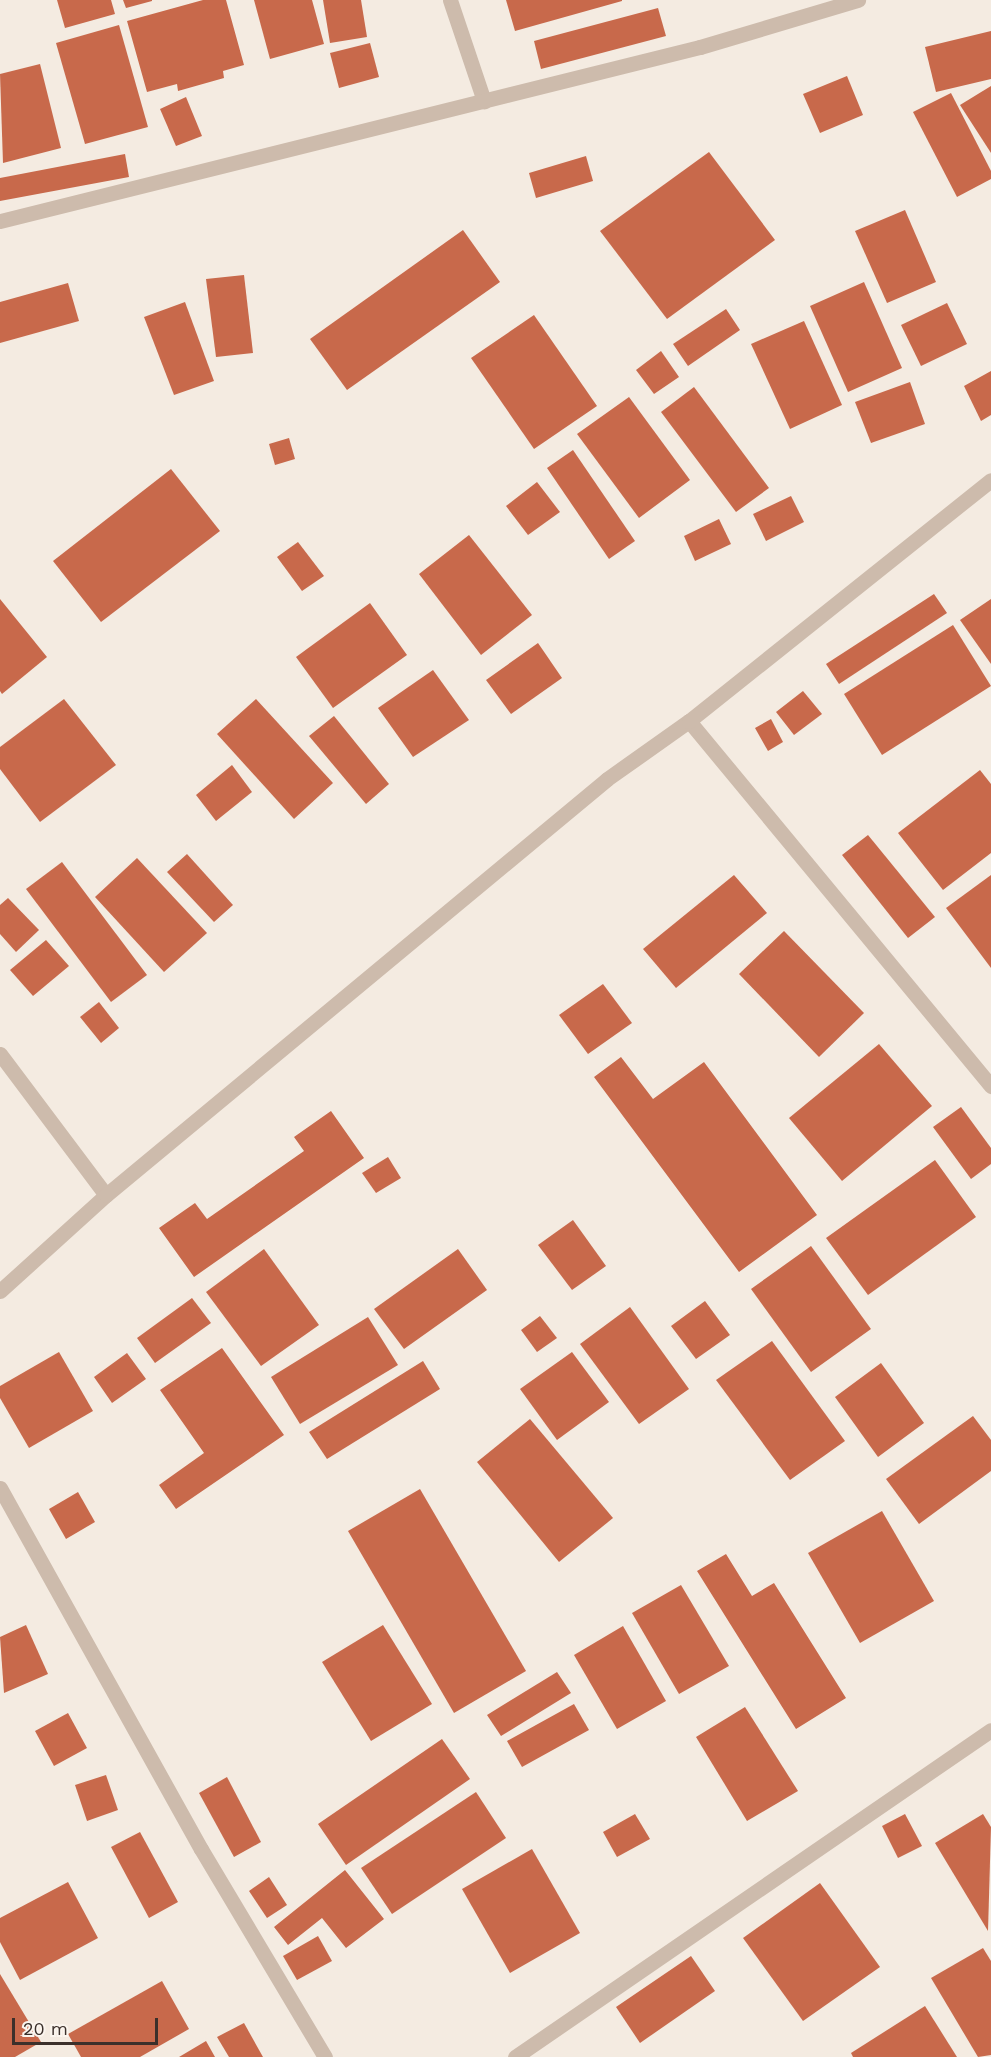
<!DOCTYPE html>
<style>
body{margin:0}
#map{position:relative;width:991px;height:2057px;overflow:hidden;background:#f4ebe1;font-family:"Work Sans",sans-serif}
div>[style]{position:absolute}
.building>*{inset:0;background:#c8694b}
.street>*{height:15px;margin:-7.5px;padding:0 7.5px;transform-origin:7.5px;border-radius:7.5px;background:#cdbbac}
span{translate:-50% -50%;white-space:nowrap;text-align:center;line-height:1.15;-webkit-text-stroke:4.5px #fbf5ee;paint-order:stroke}
.scale{position:absolute;left:12px;top:2018px;width:146px;height:27px;box-sizing:border-box;border:3px solid #3b302b;border-top:0;padding-left:8px;font-size:18px;line-height:21px;white-space:nowrap;color:#3b302b;-webkit-text-stroke:4px #fbf5ee;paint-order:stroke}
</style>
<div id="map">
<div class="building">
<i style="clip-path:polygon(57px 0,111px 0,115px 14px,65px 28px)"></i>
<i style="clip-path:polygon(123px 0,152px 0,152px 1px,126px 8px)"></i>
<i style="clip-path:polygon(203px 0,226px 0,244px 65px,223px 71px,224px 78px,178px 91px,177px 84px,147px 92px,127px 21px)"></i>
<i style="clip-path:polygon(254px 0,312px 0,324px 44px,270px 59px)"></i>
<i style="clip-path:polygon(323px 0,361px 0,367px 37px,330px 43px)"></i>
<i style="clip-path:polygon(506px 0,622px 0,622px 1px,515px 31px)"></i>
<i style="clip-path:polygon(658px 8px,666px 36px,541px 69px,534px 41px)"></i>
<i style="clip-path:polygon(119px 25px,148px 127px,85px 144px,56px 43px)"></i>
<i style="clip-path:polygon(991px 31px,991px 79px,936px 92px,925px 47px)"></i>
<i style="clip-path:polygon(370px 43px,379px 77px,339px 88px,330px 53px)"></i>
<i style="clip-path:polygon(40px 64px,61px 148px,3px 163px,0 74px)"></i>
<i style="clip-path:polygon(847px 76px,863px 115px,820px 133px,803px 94px)"></i>
<i style="clip-path:polygon(991px 86px,991px 153px,960px 105px)"></i>
<i style="clip-path:polygon(951px 93px,991px 171px,991px 179px,957px 197px,913px 112px)"></i>
<i style="clip-path:polygon(186px 97px,202px 136px,176px 146px,160px 109px)"></i>
<i style="clip-path:polygon(709px 152px,775px 240px,667px 319px,600px 231px)"></i>
<i style="clip-path:polygon(125px 154px,129px 177px,0 201px,0 178px)"></i>
<i style="clip-path:polygon(586px 156px,593px 181px,536px 198px,529px 173px)"></i>
<i style="clip-path:polygon(905px 210px,936px 282px,887px 303px,855px 231px)"></i>
<i style="clip-path:polygon(463px 230px,500px 282px,347px 390px,310px 339px)"></i>
<i style="clip-path:polygon(244px 275px,253px 353px,216px 357px,206px 279px)"></i>
<i style="clip-path:polygon(864px 282px,902px 368px,848px 392px,810px 306px)"></i>
<i style="clip-path:polygon(68px 283px,79px 321px,0 343px,0 302px)"></i>
<i style="clip-path:polygon(185px 302px,214px 381px,174px 395px,144px 317px)"></i>
<i style="clip-path:polygon(947px 303px,967px 344px,921px 366px,901px 325px)"></i>
<i style="clip-path:polygon(726px 309px,740px 330px,688px 366px,673px 344px)"></i>
<i style="clip-path:polygon(534px 315px,597px 406px,534px 449px,471px 358px)"></i>
<i style="clip-path:polygon(804px 321px,842px 405px,790px 429px,751px 344px)"></i>
<i style="clip-path:polygon(661px 351px,679px 377px,654px 394px,636px 370px)"></i>
<i style="clip-path:polygon(991px 371px,991px 415px,981px 421px,964px 386px)"></i>
<i style="clip-path:polygon(910px 382px,925px 424px,871px 443px,855px 402px)"></i>
<i style="clip-path:polygon(694px 387px,769px 488px,736px 512px,661px 412px)"></i>
<i style="clip-path:polygon(629px 397px,690px 480px,639px 518px,577px 434px)"></i>
<i style="clip-path:polygon(289px 438px,295px 459px,275px 465px,269px 444px)"></i>
<i style="clip-path:polygon(573px 450px,635px 541px,609px 559px,547px 468px)"></i>
<i style="clip-path:polygon(171px 469px,220px 531px,101px 622px,53px 561px)"></i>
<i style="clip-path:polygon(537px 482px,560px 512px,528px 535px,506px 506px)"></i>
<i style="clip-path:polygon(791px 496px,804px 522px,766px 541px,753px 514px)"></i>
<i style="clip-path:polygon(719px 519px,731px 544px,695px 561px,684px 536px)"></i>
<i style="clip-path:polygon(469px 535px,532px 615px,481px 655px,419px 574px)"></i>
<i style="clip-path:polygon(298px 542px,324px 576px,302px 591px,277px 557px)"></i>
<i style="clip-path:polygon(934px 594px,947px 613px,839px 684px,826px 664px)"></i>
<i style="clip-path:polygon(0 599px,47px 657px,2px 694px,0 691px)"></i>
<i style="clip-path:polygon(991px 599px,991px 664px,960px 620px)"></i>
<i style="clip-path:polygon(370px 603px,407px 655px,333px 708px,296px 657px)"></i>
<i style="clip-path:polygon(953px 625px,991px 686px,882px 755px,844px 694px)"></i>
<i style="clip-path:polygon(538px 643px,562px 678px,511px 714px,486px 680px)"></i>
<i style="clip-path:polygon(433px 670px,469px 720px,413px 757px,378px 708px)"></i>
<i style="clip-path:polygon(803px 691px,822px 714px,794px 735px,776px 712px)"></i>
<i style="clip-path:polygon(64px 699px,116px 765px,40px 822px,0 769px,0 747px)"></i>
<i style="clip-path:polygon(256px 699px,333px 783px,294px 819px,217px 734px)"></i>
<i style="clip-path:polygon(334px 716px,389px 784px,366px 804px,309px 736px)"></i>
<i style="clip-path:polygon(771px 719px,783px 742px,768px 751px,755px 728px)"></i>
<i style="clip-path:polygon(232px 765px,252px 792px,216px 821px,196px 795px)"></i>
<i style="clip-path:polygon(980px 770px,991px 784px,991px 853px,943px 890px,898px 833px)"></i>
<i style="clip-path:polygon(868px 835px,935px 917px,908px 938px,842px 855px)"></i>
<i style="clip-path:polygon(187px 854px,233px 905px,214px 922px,167px 872px)"></i>
<i style="clip-path:polygon(137px 858px,207px 933px,164px 972px,95px 897px)"></i>
<i style="clip-path:polygon(62px 862px,147px 975px,111px 1002px,26px 889px)"></i>
<i style="clip-path:polygon(734px 875px,767px 913px,676px 988px,643px 949px)"></i>
<i style="clip-path:polygon(991px 875px,991px 968px,946px 908px)"></i>
<i style="clip-path:polygon(8px 898px,39px 930px,16px 952px,0 934px,0 905px)"></i>
<i style="clip-path:polygon(784px 931px,864px 1013px,819px 1057px,739px 974px)"></i>
<i style="clip-path:polygon(46px 940px,69px 966px,33px 996px,10px 970px)"></i>
<i style="clip-path:polygon(603px 984px,632px 1023px,588px 1054px,559px 1015px)"></i>
<i style="clip-path:polygon(99px 1002px,119px 1028px,101px 1043px,80px 1017px)"></i>
<i style="clip-path:polygon(879px 1044px,932px 1106px,842px 1181px,789px 1118px)"></i>
<i style="clip-path:polygon(621px 1057px,653px 1099px,704px 1062px,817px 1215px,739px 1272px,594px 1077px)"></i>
<i style="clip-path:polygon(961px 1107px,991px 1148px,991px 1164px,971px 1179px,933px 1127px)"></i>
<i style="clip-path:polygon(331px 1111px,364px 1158px,194px 1277px,159px 1228px,195px 1203px,207px 1219px,304px 1151px,294px 1137px)"></i>
<i style="clip-path:polygon(388px 1157px,401px 1178px,376px 1193px,362px 1173px)"></i>
<i style="clip-path:polygon(935px 1160px,976px 1217px,868px 1295px,826px 1238px)"></i>
<i style="clip-path:polygon(573px 1220px,606px 1266px,572px 1290px,538px 1245px)"></i>
<i style="clip-path:polygon(811px 1246px,871px 1329px,811px 1372px,751px 1289px)"></i>
<i style="clip-path:polygon(264px 1249px,319px 1325px,261px 1366px,206px 1292px)"></i>
<i style="clip-path:polygon(458px 1249px,487px 1290px,404px 1349px,374px 1309px)"></i>
<i style="clip-path:polygon(192px 1298px,211px 1323px,155px 1363px,137px 1338px)"></i>
<i style="clip-path:polygon(705px 1301px,730px 1335px,696px 1359px,671px 1326px)"></i>
<i style="clip-path:polygon(630px 1307px,689px 1389px,639px 1424px,580px 1344px)"></i>
<i style="clip-path:polygon(540px 1316px,557px 1338px,537px 1352px,521px 1330px)"></i>
<i style="clip-path:polygon(368px 1317px,398px 1365px,300px 1424px,271px 1377px)"></i>
<i style="clip-path:polygon(772px 1341px,845px 1441px,790px 1480px,716px 1380px)"></i>
<i style="clip-path:polygon(222px 1348px,284px 1435px,176px 1509px,159px 1485px,204px 1453px,160px 1390px)"></i>
<i style="clip-path:polygon(59px 1352px,93px 1411px,29px 1448px,0 1398px,0 1386px)"></i>
<i style="clip-path:polygon(572px 1352px,609px 1402px,557px 1440px,520px 1389px)"></i>
<i style="clip-path:polygon(127px 1353px,146px 1379px,112px 1403px,94px 1377px)"></i>
<i style="clip-path:polygon(423px 1361px,440px 1389px,327px 1459px,309px 1432px)"></i>
<i style="clip-path:polygon(881px 1363px,924px 1423px,878px 1457px,835px 1397px)"></i>
<i style="clip-path:polygon(973px 1416px,991px 1440px,991px 1471px,919px 1524px,886px 1479px)"></i>
<i style="clip-path:polygon(530px 1419px,613px 1518px,559px 1562px,477px 1462px)"></i>
<i style="clip-path:polygon(420px 1489px,526px 1671px,454px 1713px,348px 1531px)"></i>
<i style="clip-path:polygon(78px 1492px,95px 1522px,66px 1539px,49px 1509px)"></i>
<i style="clip-path:polygon(882px 1511px,934px 1601px,860px 1643px,808px 1553px)"></i>
<i style="clip-path:polygon(726px 1554px,752px 1596px,774px 1583px,846px 1698px,796px 1729px,697px 1571px)"></i>
<i style="clip-path:polygon(681px 1585px,729px 1666px,679px 1694px,632px 1613px)"></i>
<i style="clip-path:polygon(26px 1625px,48px 1674px,4px 1693px,0 1637px)"></i>
<i style="clip-path:polygon(383px 1625px,432px 1704px,371px 1741px,322px 1662px)"></i>
<i style="clip-path:polygon(623px 1626px,666px 1701px,617px 1729px,574px 1655px)"></i>
<i style="clip-path:polygon(557px 1672px,571px 1693px,501px 1736px,487px 1715px)"></i>
<i style="clip-path:polygon(574px 1704px,589px 1730px,522px 1767px,507px 1741px)"></i>
<i style="clip-path:polygon(745px 1707px,798px 1791px,747px 1821px,696px 1737px)"></i>
<i style="clip-path:polygon(68px 1713px,87px 1748px,54px 1766px,35px 1731px)"></i>
<i style="clip-path:polygon(442px 1739px,470px 1779px,346px 1865px,318px 1824px)"></i>
<i style="clip-path:polygon(106px 1775px,118px 1810px,87px 1821px,75px 1785px)"></i>
<i style="clip-path:polygon(227px 1777px,261px 1842px,234px 1857px,199px 1793px)"></i>
<i style="clip-path:polygon(476px 1792px,506px 1838px,392px 1914px,361px 1868px)"></i>
<i style="clip-path:polygon(635px 1814px,650px 1839px,617px 1857px,603px 1832px)"></i>
<i style="clip-path:polygon(905px 1814px,922px 1846px,898px 1858px,882px 1826px)"></i>
<i style="clip-path:polygon(983px 1814px,991px 1827px,988px 1931px,935px 1843px)"></i>
<i style="clip-path:polygon(140px 1832px,178px 1902px,149px 1918px,111px 1847px)"></i>
<i style="clip-path:polygon(532px 1849px,580px 1933px,510px 1973px,462px 1889px)"></i>
<i style="clip-path:polygon(345px 1870px,384px 1919px,346px 1948px,322px 1918px,288px 1945px,274px 1927px)"></i>
<i style="clip-path:polygon(269px 1877px,287px 1905px,267px 1918px,249px 1891px)"></i>
<i style="clip-path:polygon(68px 1882px,98px 1938px,20px 1980px,0 1942px,0 1918px)"></i>
<i style="clip-path:polygon(820px 1883px,880px 1967px,803px 2021px,743px 1938px)"></i>
<i style="clip-path:polygon(318px 1936px,332px 1961px,297px 1980px,283px 1956px)"></i>
<i style="clip-path:polygon(983px 1948px,991px 1961px,991px 2055px,978px 2057px,931px 1978px)"></i>
<i style="clip-path:polygon(691px 1956px,715px 1991px,640px 2043px,616px 2007px)"></i>
<i style="clip-path:polygon(0 1974px,41px 2042px,15px 2057px,0 2057px)"></i>
<i style="clip-path:polygon(162px 1981px,189px 2029px,140px 2057px,81px 2057px,68px 2034px)"></i>
<i style="clip-path:polygon(925px 2006px,957px 2057px,853px 2057px,851px 2053px)"></i>
<i style="clip-path:polygon(244px 2023px,263px 2057px,229px 2057px,217px 2037px)"></i>
<i style="clip-path:polygon(206px 2041px,215px 2057px,179px 2057px)"></i>
</div>
<div class="street">
<i style="left:450px;top:0;width:107px;rotate:71.4deg"></i>
<i style="left:0;top:221px;width:721px;rotate:-13.96deg"></i>
<i style="left:700px;top:47px;width:165px;rotate:-16.6deg"></i>
<i style="left:689px;top:721px;width:474px;rotate:50.4deg"></i>
<i style="left:0;top:1054px;width:176px;rotate:53.1deg"></i>
<i style="left:0;top:1291px;width:143px;rotate:-42.2deg"></i>
<i style="left:106px;top:1195px;width:651px;rotate:-39.7deg"></i>
<i style="left:607px;top:779px;width:100px;rotate:-35.3deg"></i>
<i style="left:689px;top:721px;width:386px;rotate:-38.6deg"></i>
<i style="left:0;top:1488px;width:413px;rotate:60.9deg"></i>
<i style="left:201px;top:1849px;width:242px;rotate:59.2deg"></i>
<i style="left:515px;top:2057px;width:577px;rotate:-34.49deg"></i>
</div>
<div class="scale">20 m</div>
</div>
